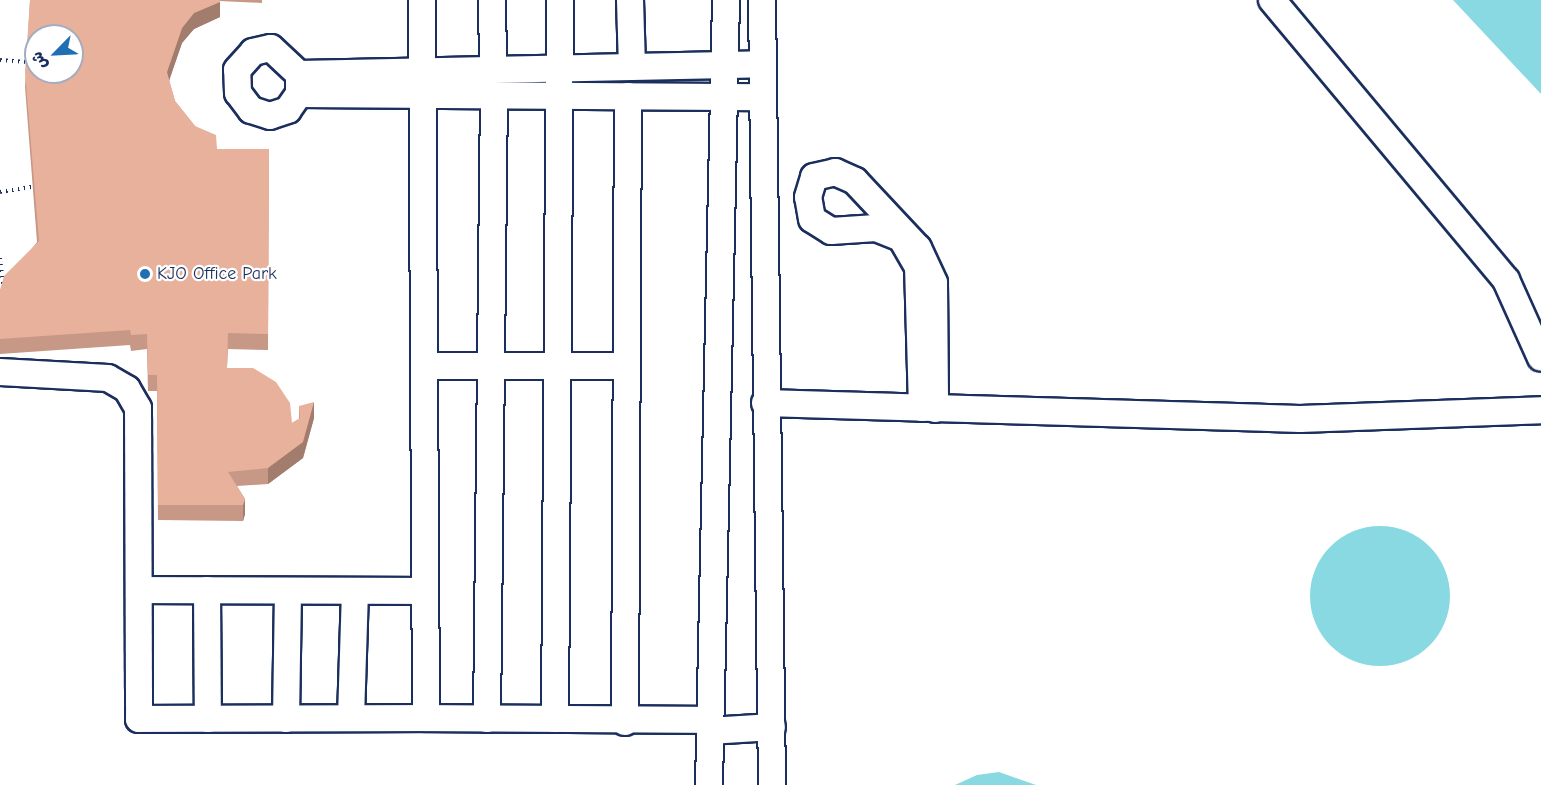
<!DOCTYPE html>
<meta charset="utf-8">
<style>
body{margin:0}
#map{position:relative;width:1541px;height:785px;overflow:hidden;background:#fff;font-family:"Comic Neue","Playpen Sans Arabic",sans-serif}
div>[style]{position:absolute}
.water>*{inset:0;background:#88d9e2}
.round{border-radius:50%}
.path>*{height:4px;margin-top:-2px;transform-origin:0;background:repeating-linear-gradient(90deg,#1b2f5e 0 1.5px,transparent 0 6px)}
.roads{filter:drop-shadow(2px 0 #1b2f5e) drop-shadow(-2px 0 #1b2f5e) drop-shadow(0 2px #1b2f5e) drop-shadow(0 -2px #1b2f5e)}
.minor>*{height:26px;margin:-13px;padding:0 13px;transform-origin:13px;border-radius:13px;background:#fff}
.wall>*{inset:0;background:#c79886}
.shaded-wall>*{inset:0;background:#a27c6d}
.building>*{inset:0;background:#e7b19c}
.dots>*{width:16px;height:16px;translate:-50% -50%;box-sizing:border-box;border:3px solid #fff;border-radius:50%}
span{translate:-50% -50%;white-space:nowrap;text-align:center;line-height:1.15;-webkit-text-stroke:4.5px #fff;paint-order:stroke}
.poi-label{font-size:18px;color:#1b2f5e}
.left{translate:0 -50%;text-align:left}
.north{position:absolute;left:24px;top:24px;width:60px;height:60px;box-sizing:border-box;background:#fff;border:2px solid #a4acbf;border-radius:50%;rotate:246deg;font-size:16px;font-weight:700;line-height:24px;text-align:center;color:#1b2f5e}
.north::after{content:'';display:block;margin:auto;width:21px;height:27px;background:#1f6fb2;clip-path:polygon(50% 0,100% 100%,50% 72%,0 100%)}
</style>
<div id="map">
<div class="water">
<i style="clip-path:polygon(1453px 0,1541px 0,1541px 94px)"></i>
<i class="round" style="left:1310px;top:526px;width:140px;height:140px"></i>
<i style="clip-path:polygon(999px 772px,1036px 785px,955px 785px,977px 775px)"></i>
</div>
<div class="path">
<i style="left:0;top:60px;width:27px;rotate:4deg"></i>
<i style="left:0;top:192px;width:33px;rotate:-9deg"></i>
<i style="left:0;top:258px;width:26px;rotate:83deg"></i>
</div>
<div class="roads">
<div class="minor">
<i style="left:422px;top:0;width:718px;rotate:89.68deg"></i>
<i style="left:426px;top:718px;width:284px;rotate:0.4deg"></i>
<i style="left:492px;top:0;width:67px;rotate:89.1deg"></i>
<i style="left:630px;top:0;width:66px;rotate:88.3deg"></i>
<i style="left:762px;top:0;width:785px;rotate:89.27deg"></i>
<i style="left:1272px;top:0;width:365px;rotate:50.1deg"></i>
<i style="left:1506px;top:280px;width:85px;rotate:65.8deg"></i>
<i style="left:299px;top:74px;width:20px;rotate:90deg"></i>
<i style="left:299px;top:94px;width:19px;rotate:125deg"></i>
<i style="left:288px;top:110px;width:19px;rotate:162deg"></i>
<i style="left:270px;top:116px;width:20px;rotate:-162deg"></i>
<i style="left:251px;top:110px;width:21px;rotate:-127deg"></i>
<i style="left:238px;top:93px;width:23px;rotate:-92deg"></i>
<i style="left:237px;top:70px;width:24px;rotate:-48deg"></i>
<i style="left:253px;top:52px;width:18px;rotate:-13deg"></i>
<i style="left:271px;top:48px;width:38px;rotate:43deg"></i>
<i style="left:299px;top:74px;width:464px;rotate:-1.2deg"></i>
<i style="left:299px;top:94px;width:464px;rotate:0.4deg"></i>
<i style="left:424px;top:366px;width:203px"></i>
<i style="left:0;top:372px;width:108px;rotate:3.2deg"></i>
<i style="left:108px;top:378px;width:22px;rotate:30deg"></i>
<i style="left:127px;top:389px;width:22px;rotate:60deg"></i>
<i style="left:138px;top:408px;width:311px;rotate:89.8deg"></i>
<i style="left:139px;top:719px;width:287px;rotate:-0.2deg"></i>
<i style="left:765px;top:403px;width:535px;rotate:1.71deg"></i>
<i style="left:1300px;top:419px;width:241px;rotate:-2.1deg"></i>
<i style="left:922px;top:408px;width:141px;rotate:-91.6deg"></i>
<i style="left:918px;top:267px;width:34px;rotate:-120deg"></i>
<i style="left:901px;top:238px;width:27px;rotate:-158deg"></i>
<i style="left:876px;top:228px;width:45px;rotate:176.2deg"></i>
<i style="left:831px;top:231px;width:22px;rotate:-148deg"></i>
<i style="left:812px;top:219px;width:22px;rotate:-100deg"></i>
<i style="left:808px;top:197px;width:21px;rotate:-73deg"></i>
<i style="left:814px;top:177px;width:22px;rotate:-13deg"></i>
<i style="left:835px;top:172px;width:22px;rotate:24deg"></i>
<i style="left:855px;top:181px;width:92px;rotate:46.8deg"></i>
<i style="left:918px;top:248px;width:38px;rotate:65deg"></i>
<i style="left:934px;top:283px;width:126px;rotate:89.5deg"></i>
<i style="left:139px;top:590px;width:286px;rotate:0.2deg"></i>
<i style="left:207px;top:590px;width:129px;rotate:89.6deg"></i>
<i style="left:351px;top:718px;width:127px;rotate:-88.2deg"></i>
<i style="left:286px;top:719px;width:128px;rotate:-89.1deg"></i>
<i style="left:487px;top:719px;width:624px;rotate:-89.36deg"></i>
<i style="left:555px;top:719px;width:719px;rotate:-89.6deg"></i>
<i style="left:625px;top:722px;width:626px;rotate:-89.73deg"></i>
<i style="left:710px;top:731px;width:62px;rotate:-3.7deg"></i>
<i style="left:709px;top:785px;width:785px;rotate:-88.76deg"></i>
</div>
</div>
<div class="wall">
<i style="clip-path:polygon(30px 0,262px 0,262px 3px,220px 1px,220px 17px,194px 29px,182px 43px,169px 80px,175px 101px,195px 126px,217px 149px,269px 149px,268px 350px,228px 349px,227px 368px,292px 423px,299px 419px,299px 406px,314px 418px,303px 458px,268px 484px,237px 486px,245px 499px,245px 514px,243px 521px,158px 520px,157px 391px,148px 391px,147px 349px,131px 351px,130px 345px,0 354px,0 290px,37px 242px,25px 87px)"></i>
</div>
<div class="shaded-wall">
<i style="clip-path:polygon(220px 2px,220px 17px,194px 29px,182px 43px,167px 87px,167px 72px,182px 28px,194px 13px)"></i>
<i style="clip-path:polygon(314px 402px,314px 418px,303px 458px,268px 484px,268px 468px)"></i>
<i style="clip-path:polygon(245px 499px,245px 514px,243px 521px,243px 505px)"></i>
</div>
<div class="building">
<i style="clip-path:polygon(evenodd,30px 0,220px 0,220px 2px,194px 13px,182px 28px,167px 72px,175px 101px,195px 126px,216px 135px,217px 149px,269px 149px,268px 334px,228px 333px,227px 368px,253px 368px,276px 382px,290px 403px,292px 423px,300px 418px,299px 406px,314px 402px,303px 442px,268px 468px,228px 472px,245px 499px,243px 505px,158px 505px,157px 375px,148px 375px,147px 334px,131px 335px,130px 330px,0 339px,0 290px,4px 276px,39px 241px,25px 72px,30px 0,36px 36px,72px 36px,72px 72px,36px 72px,36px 36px)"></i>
</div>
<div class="dots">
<i style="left:145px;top:274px;background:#1f6fb2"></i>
</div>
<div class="poi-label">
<span class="left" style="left:157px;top:274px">KJO Office Park</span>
</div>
<div class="north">ش</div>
</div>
